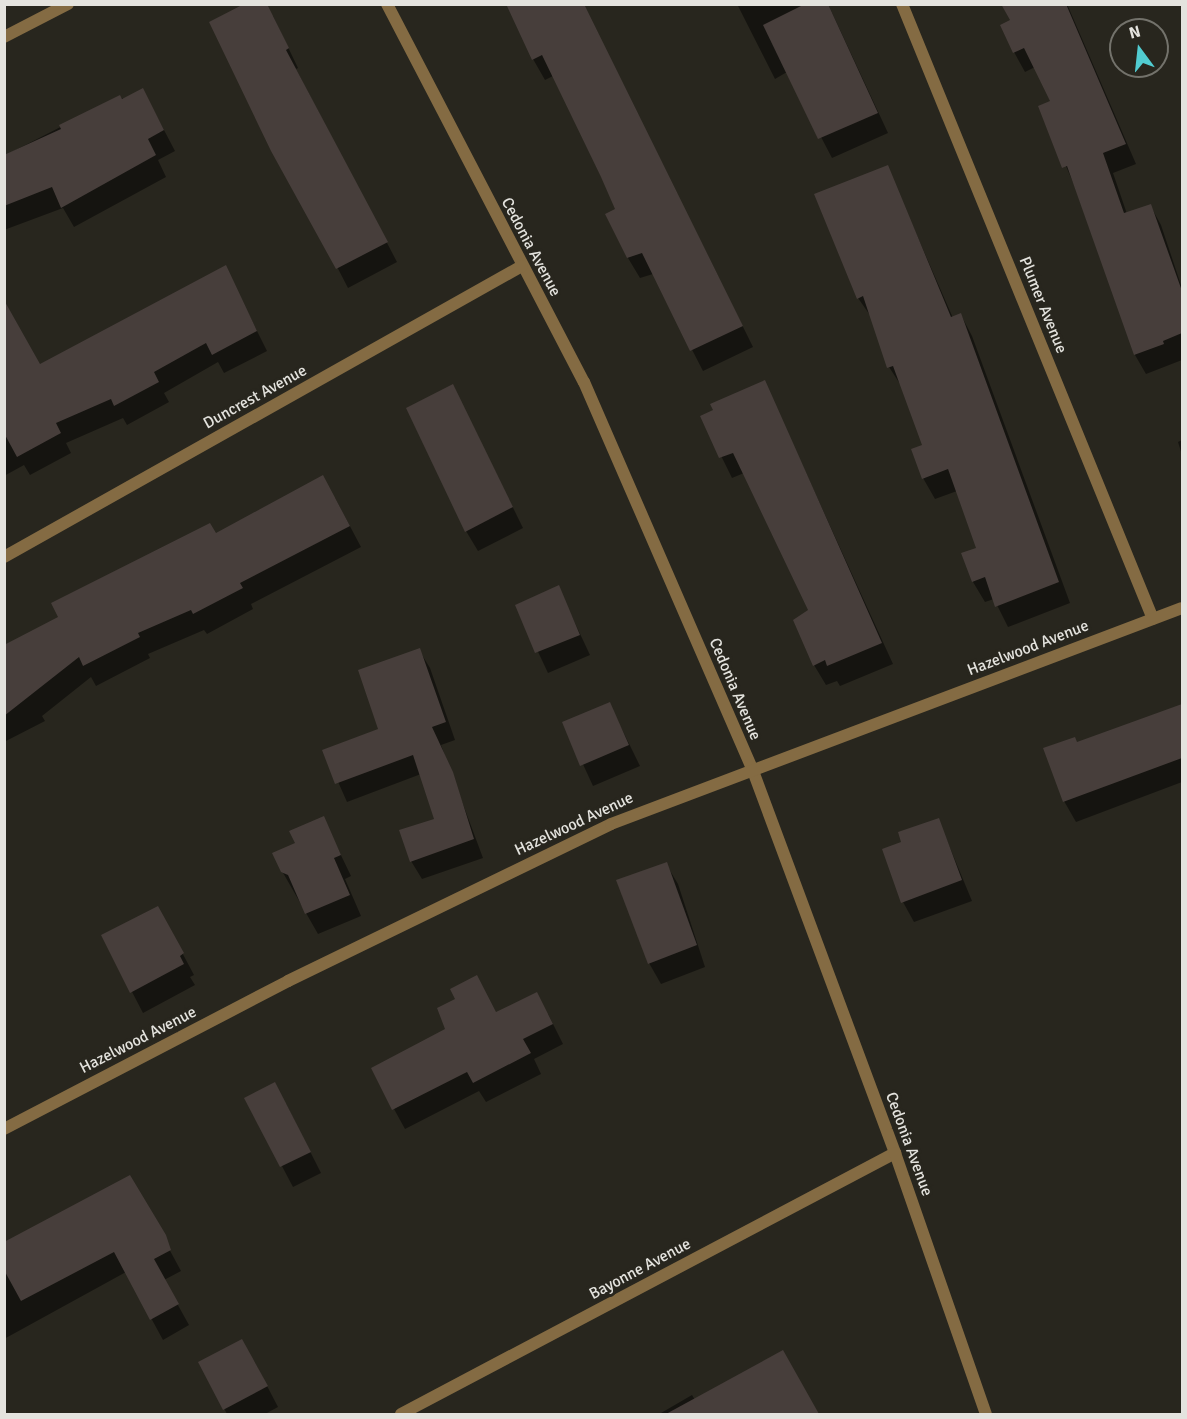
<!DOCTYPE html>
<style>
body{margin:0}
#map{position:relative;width:1187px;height:1419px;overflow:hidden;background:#28261e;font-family:Signika,sans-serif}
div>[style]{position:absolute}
.shadow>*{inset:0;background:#0007}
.building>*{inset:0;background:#473e3b}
.minor>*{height:12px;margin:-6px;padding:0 6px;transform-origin:6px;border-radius:6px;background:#846b43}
.tertiary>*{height:12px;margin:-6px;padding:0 6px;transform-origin:6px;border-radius:6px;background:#846b43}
span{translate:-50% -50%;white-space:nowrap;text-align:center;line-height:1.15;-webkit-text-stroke:6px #28261e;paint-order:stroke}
.street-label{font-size:16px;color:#e4e3de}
.frame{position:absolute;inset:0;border:6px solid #e4e3de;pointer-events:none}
.north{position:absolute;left:1109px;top:18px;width:60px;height:60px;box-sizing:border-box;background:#28261e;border:2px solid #73726b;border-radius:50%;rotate:345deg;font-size:16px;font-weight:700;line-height:24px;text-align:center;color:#e4e3de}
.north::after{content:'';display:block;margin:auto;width:21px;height:27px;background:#51ccd1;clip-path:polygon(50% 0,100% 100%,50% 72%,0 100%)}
</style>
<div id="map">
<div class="shadow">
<i style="clip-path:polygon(583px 4px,753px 347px,703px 371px,653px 274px,640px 278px,628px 258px,607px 214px,617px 209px,553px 76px,545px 80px,533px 59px)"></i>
<i style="clip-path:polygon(737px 4px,828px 4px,888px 133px,832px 158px,787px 72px,775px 79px)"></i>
<i style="clip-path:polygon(1005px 4px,1067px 4px,1136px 164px,1113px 173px,1127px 214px,1150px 205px,1161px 225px,1182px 288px,1182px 360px,1146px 374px,1135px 355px,1075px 187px,1040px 106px,1052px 101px,1035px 67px,1025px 72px,1014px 52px,1012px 21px)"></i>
<i style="clip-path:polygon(273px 16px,298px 68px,296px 69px,397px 262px,348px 288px,211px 23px)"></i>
<i style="clip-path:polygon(119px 97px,154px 111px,175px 151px,158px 160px,166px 177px,74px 227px,63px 208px,4px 230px,4px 156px)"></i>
<i style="clip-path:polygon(887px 167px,953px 318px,961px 315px,972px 336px,1070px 603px,1008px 627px,994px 599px,985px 602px,973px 582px,978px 549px,957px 491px,935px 499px,923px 478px,924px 446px,902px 387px,889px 367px,872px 318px,858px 298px)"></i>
<i style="clip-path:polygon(225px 267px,267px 351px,224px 373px,218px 362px,164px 393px,169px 402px,127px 425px,123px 418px,66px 443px,71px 453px,30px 475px,24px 465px,4px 476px,4px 344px,40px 366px)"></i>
<i style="clip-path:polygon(764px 381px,893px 664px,840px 686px,837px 681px,826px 685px,814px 665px,809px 610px,744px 473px,732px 478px,702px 417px)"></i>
<i style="clip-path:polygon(453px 386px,523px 528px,478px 551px,466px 531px)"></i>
<i style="clip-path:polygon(1182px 440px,1182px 455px,1178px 442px)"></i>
<i style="clip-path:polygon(335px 498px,361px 547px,251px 604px,253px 609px,207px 634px,204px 630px,148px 654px,150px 658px,96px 686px,91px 677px,42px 716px,45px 721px,4px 742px,4px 643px,6px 646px,216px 535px)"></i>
<i style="clip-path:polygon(558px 587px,590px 655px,548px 673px,516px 605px)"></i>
<i style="clip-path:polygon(419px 650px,430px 668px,455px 740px,441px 745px,483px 858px,422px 879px,411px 861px,436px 819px,421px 774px,347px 802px,324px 750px,380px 729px)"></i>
<i style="clip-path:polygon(609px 703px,640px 766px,593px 786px,564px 723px)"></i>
<i style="clip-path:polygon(1182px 706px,1182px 782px,1076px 822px,1064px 801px,1077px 744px)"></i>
<i style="clip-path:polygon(323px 818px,351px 876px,345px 879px,361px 916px,318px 934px,282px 871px,297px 844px)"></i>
<i style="clip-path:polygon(938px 819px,972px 901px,914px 922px,903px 902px,903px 843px)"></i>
<i style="clip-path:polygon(666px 864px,678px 884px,705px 967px,661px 984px,649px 963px)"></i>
<i style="clip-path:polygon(169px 928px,194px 975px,190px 977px,195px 985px,143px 1013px,103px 936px)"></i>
<i style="clip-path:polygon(548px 1014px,563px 1044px,534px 1059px,541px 1074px,486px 1102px,479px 1091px,405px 1129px,394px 1109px)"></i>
<i style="clip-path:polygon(246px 1098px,286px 1104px,321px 1173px,293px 1187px)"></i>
<i style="clip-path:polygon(141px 1197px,181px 1271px,164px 1280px,189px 1325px,163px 1340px,126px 1272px,4px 1339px,4px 1243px)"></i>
<i style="clip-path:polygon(254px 1361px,278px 1407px,265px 1414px,227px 1414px,200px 1363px)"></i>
<i style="clip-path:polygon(799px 1381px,818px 1414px,661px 1413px,692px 1395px,695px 1400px)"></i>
</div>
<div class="building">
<i style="clip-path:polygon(244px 4px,267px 4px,289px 48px,286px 50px,388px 242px,336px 269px,271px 151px,209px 22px)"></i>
<i style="clip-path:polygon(506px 4px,584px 4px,743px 326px,690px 351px,642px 253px,627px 258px,605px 214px,615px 209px,601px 177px,542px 55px,532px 60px)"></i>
<i style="clip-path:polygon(805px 4px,828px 4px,878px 113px,818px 139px,763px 25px)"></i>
<i style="clip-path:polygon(1001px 4px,1066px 4px,1126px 144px,1103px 153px,1124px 213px,1151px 204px,1182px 291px,1182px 333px,1163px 341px,1164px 344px,1134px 355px,1067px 166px,1062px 168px,1038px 106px,1050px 101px,1024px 48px,1013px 53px,1000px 25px,1010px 20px)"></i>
<i style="clip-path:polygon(143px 88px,164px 130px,148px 139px,156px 155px,61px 208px,52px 187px,4px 206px,4px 155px,61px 129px,59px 125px,120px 95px,122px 99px)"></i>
<i style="clip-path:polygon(888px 165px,951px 317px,961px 313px,1059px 582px,995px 607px,985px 577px,972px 582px,961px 553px,976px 548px,948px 469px,922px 479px,911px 449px,922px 445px,893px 366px,887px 368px,863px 296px,857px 299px,814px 194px)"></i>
<i style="clip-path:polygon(226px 265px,257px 331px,212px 355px,206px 343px,154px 372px,159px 382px,114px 406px,111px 399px,56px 423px,61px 433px,17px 457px,4px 433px,4px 300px,40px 364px)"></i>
<i style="clip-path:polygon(765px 380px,882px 643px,827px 666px,825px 660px,813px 666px,793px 620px,808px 610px,733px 453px,719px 458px,700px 416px,713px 410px,710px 404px)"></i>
<i style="clip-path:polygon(453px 384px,513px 507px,465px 532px,406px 408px)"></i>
<i style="clip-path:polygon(323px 475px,350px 526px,240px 583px,243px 588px,193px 614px,191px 610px,138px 633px,140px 637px,83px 666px,79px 657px,4px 716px,4px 645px,58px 617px,51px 603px,210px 523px,216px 533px)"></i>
<i style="clip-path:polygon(559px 585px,580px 635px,535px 653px,515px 605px)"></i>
<i style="clip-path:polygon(420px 648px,446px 722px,432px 727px,453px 772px,474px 839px,410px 862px,399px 830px,434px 819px,413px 755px,335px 784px,322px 750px,378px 729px,358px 670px)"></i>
<i style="clip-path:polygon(610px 702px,629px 745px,580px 766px,562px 722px)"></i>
<i style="clip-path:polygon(1182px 704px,1182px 758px,1063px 802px,1043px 748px,1075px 737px,1077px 742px)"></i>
<i style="clip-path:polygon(324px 816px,341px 855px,334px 858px,350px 895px,305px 914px,288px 875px,281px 872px,272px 853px,295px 843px,289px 831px)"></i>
<i style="clip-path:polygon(939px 818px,962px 880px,901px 903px,882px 849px,901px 842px,898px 832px)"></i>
<i style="clip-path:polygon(667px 862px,697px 945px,648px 964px,616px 880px)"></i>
<i style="clip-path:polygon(158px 906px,184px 953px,180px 956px,184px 964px,130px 993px,101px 935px)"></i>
<i style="clip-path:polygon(477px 975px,496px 1012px,537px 992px,553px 1024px,523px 1039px,531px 1053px,473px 1083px,467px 1072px,392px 1110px,371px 1068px,445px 1029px,437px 1008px,455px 999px,450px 989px)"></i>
<i style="clip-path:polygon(275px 1082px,311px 1152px,280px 1167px,244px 1098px)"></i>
<i style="clip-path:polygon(130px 1175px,166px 1235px,171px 1250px,154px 1259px,179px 1304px,150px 1320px,114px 1252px,21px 1301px,4px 1270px,4px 1242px)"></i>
<i style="clip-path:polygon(242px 1339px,268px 1386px,223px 1410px,198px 1362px)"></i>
<i style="clip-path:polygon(783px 1350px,819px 1414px,666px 1414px)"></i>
</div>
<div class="minor">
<i style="left:387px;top:4px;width:426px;rotate:62.5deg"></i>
<i style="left:584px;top:382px;width:424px;rotate:66.5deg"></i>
<i style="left:902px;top:4px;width:664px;rotate:67.8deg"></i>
<i style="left:4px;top:37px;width:72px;rotate:-27.3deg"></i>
<i style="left:4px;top:557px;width:594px;rotate:-29.33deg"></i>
<i style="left:401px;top:1414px;width:559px;rotate:-27.85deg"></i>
</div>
<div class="tertiary">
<i style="left:753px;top:771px;width:408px;rotate:69.6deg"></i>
<i style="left:895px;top:1153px;width:276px;rotate:70.8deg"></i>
<i style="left:4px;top:1129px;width:320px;rotate:-27.5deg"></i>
<i style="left:288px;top:981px;width:359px;rotate:-25.9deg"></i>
<i style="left:611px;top:824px;width:610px;rotate:-20.72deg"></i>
</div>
<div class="street-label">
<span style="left:531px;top:247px;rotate:62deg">Cedonia Avenue</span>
<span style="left:1043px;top:305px;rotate:68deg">Plumer Avenue</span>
<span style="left:255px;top:397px;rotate:-29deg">Duncrest Avenue</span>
<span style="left:1028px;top:648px;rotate:-21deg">Hazelwood Avenue</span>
<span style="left:735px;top:689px;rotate:67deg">Cedonia Avenue</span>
<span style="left:574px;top:824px;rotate:-25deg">Hazelwood Avenue</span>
<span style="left:138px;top:1040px;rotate:-27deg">Hazelwood Avenue</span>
<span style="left:909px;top:1144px;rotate:70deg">Cedonia Avenue</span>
<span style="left:640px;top:1269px;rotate:-28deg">Bayonne Avenue</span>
</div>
<div class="frame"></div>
<div class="north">N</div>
</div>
